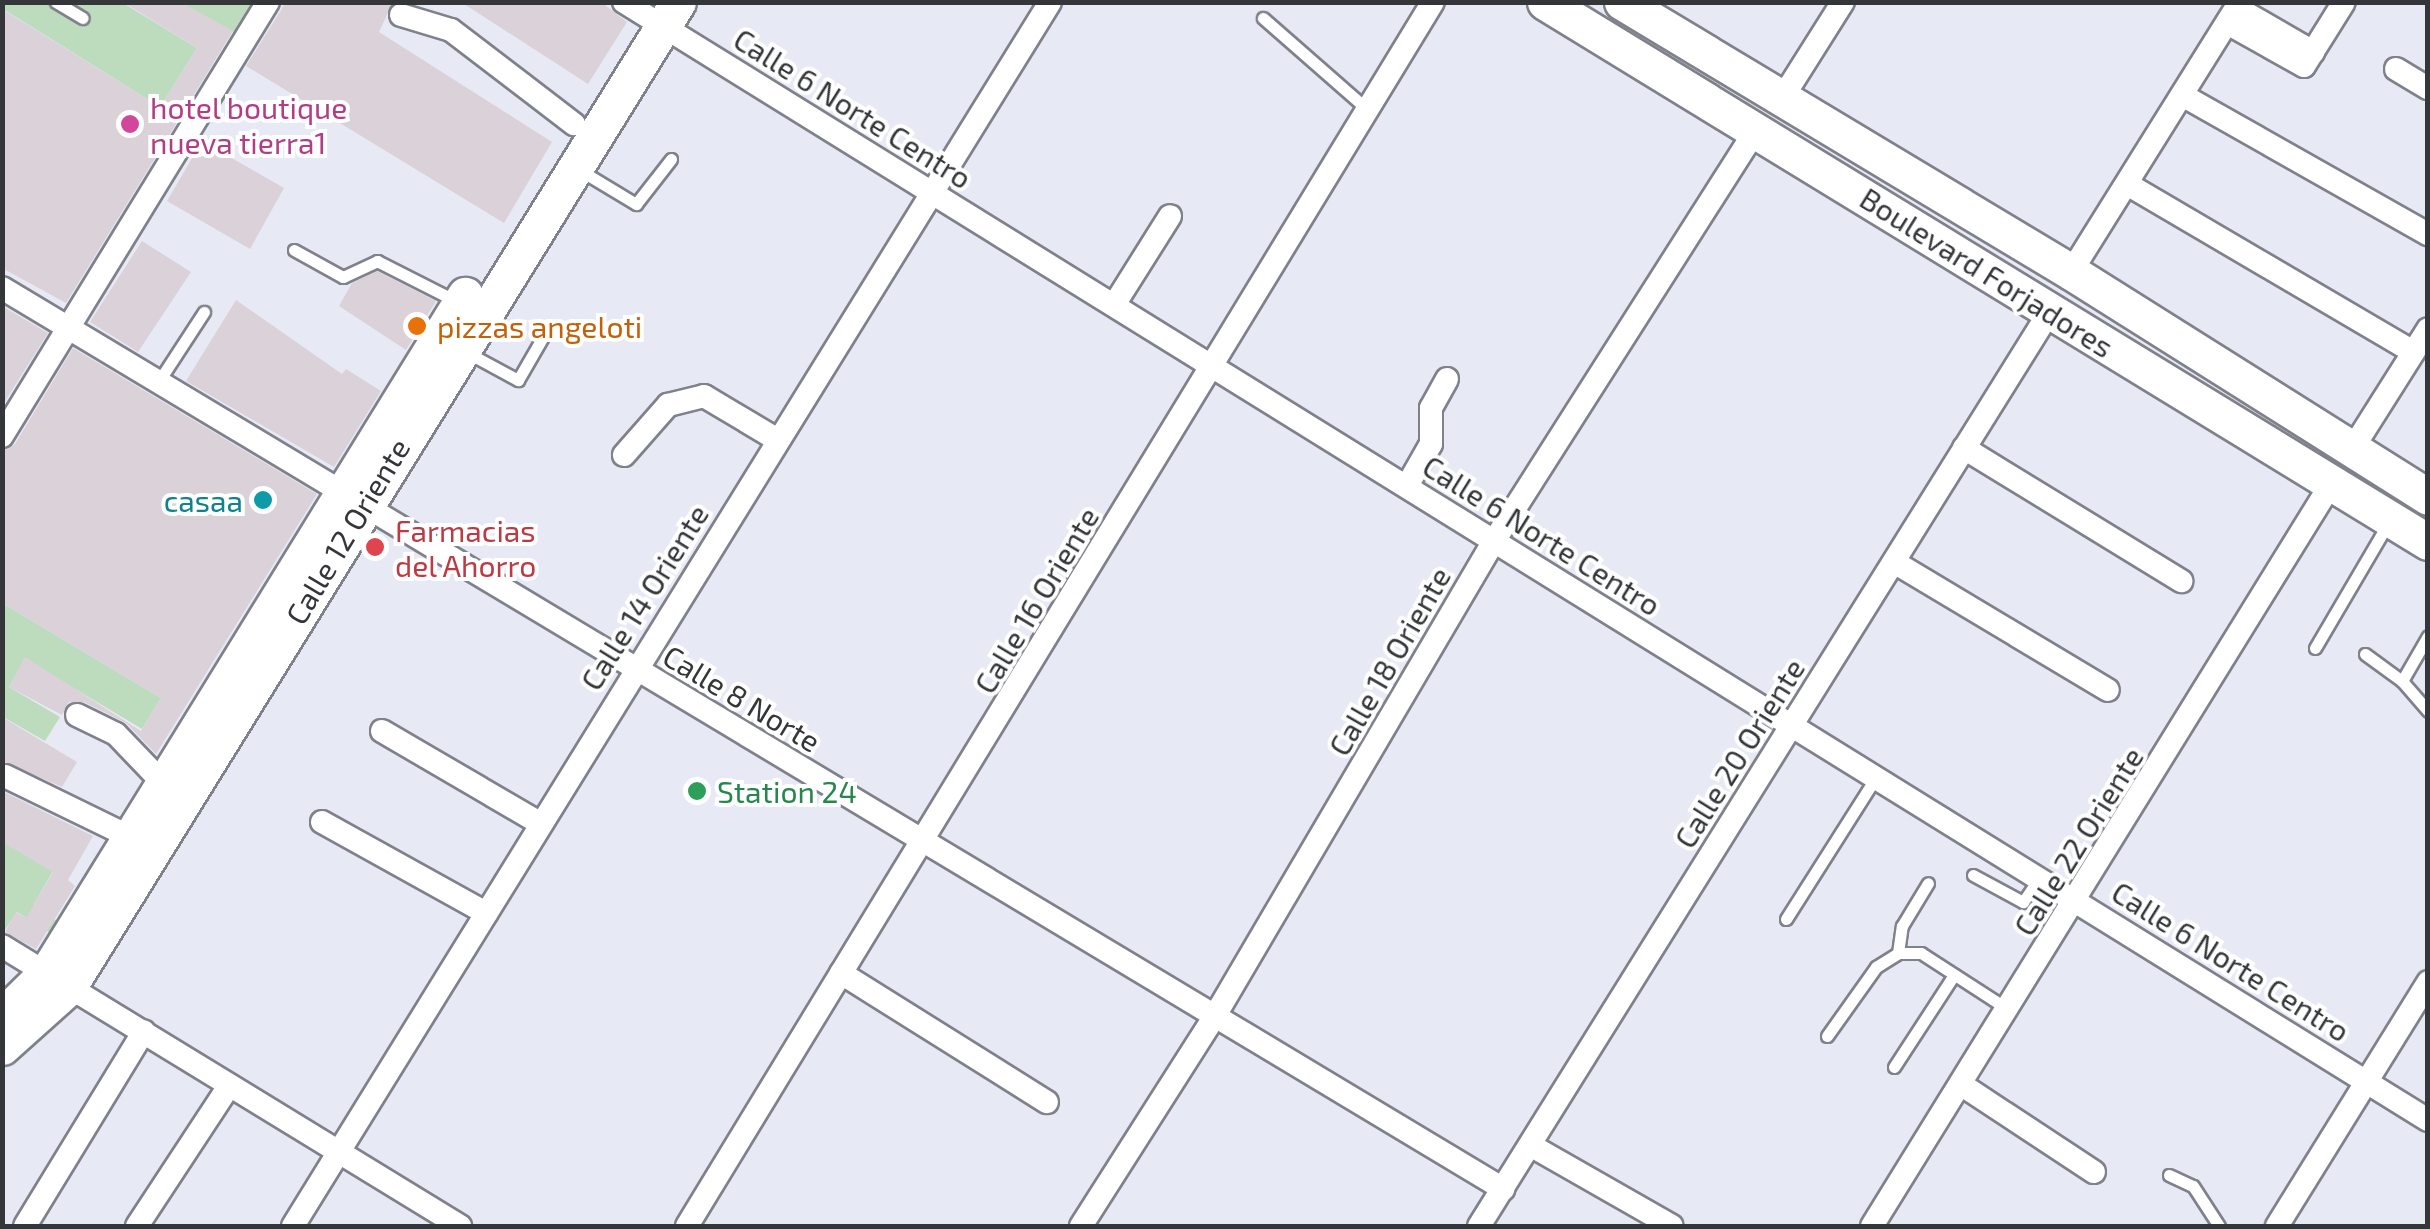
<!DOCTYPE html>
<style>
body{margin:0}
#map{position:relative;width:2430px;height:1229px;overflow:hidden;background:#e7eaf5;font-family:"Exo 2",sans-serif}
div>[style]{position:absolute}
.green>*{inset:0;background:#bddcbd}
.building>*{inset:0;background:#dbd1d9}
.roads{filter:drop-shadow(2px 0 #7f818b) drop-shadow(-2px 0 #7f818b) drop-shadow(0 2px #7f818b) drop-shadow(0 -2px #7f818b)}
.lane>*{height:11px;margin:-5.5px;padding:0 5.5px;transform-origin:5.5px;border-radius:5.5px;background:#fff}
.street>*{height:22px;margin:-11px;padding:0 11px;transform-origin:11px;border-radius:11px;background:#fff}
.primary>*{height:35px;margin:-17.5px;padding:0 17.5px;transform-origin:17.5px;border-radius:17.5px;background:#fff}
.dots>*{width:28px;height:28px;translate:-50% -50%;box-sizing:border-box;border:5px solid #fff;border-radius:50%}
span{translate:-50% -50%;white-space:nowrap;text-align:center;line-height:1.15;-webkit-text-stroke:8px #fff;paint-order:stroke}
.hotel-label{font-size:30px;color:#b23c85}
.left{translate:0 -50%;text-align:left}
.street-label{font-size:30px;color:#34363a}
.food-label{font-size:30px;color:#c56008}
.culture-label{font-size:30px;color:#0d838f}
.right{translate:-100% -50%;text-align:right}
.health-label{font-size:30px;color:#be3a42}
.leisure-label{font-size:30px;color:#27864d}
.frame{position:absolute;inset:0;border:5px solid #34363a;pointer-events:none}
</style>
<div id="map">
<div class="green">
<i style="clip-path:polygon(2px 3px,123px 3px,197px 48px,160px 107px,3px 9px)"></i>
<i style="clip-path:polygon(181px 3px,251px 3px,234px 32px)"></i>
<i style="clip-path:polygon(2px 603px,161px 698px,142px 729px,25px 659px,9px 687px,60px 717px,45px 741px,3px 717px)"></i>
<i style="clip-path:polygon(2px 841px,53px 871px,33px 906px,57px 921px,50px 933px,17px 912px,3px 933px)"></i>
</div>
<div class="building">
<i style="clip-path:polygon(123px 2px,181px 2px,233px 31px,66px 303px,2px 268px,2px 9px,160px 107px,197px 48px)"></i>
<i style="clip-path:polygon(286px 2px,393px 2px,379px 32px,552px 142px,504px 223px,246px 66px)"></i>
<i style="clip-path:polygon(461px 2px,601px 2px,627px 22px,588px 84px)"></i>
<i style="clip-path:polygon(202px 141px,284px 188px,250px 249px,167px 201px)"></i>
<i style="clip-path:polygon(142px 241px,191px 272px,138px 352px,90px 322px)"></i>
<i style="clip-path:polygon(377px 271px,436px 301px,406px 350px,339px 306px,352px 283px)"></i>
<i style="clip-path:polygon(236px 300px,342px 374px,346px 369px,381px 391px,334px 467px,186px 381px)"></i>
<i style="clip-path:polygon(2px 306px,48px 333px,2px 406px)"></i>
<i style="clip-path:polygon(73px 348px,317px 494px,156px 754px,126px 723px,84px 702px,69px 702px,62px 715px,9px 687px,25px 657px,141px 731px,161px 698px,2px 603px,2px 451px,15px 444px)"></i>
<i style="clip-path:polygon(2px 717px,77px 762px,62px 787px,2px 761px)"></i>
<i style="clip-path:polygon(2px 791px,93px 836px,68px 880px,75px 886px,36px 949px,5px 932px,16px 912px,26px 918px,53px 872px,2px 842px)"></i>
</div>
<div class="roads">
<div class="lane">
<i style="left:56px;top:2px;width:31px;rotate:31deg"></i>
<i style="left:1263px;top:18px;width:140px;rotate:41.2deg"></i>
<i style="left:578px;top:169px;width:68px;rotate:31.1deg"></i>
<i style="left:636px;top:204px;width:57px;rotate:-52.1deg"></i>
<i style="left:294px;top:250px;width:56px;rotate:28.9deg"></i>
<i style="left:343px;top:277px;width:38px;rotate:-25deg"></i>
<i style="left:377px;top:261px;width:89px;rotate:26.9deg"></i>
<i style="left:468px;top:353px;width:57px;rotate:28.4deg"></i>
<i style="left:518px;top:380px;width:60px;rotate:-60deg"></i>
<i style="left:157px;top:384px;width:86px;rotate:-56.9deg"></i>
<i style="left:2428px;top:636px;width:52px;rotate:120deg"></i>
<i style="left:2402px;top:681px;width:40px;rotate:49deg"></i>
<i style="left:2315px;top:648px;width:146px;rotate:-59.6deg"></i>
<i style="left:2365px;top:654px;width:46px;rotate:36.1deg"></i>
<i style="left:1973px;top:875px;width:57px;rotate:28.4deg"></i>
<i style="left:2023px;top:902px;width:29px;rotate:-56deg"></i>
<i style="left:1786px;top:919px;width:168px;rotate:-57.6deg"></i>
<i style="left:1898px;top:953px;width:27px;rotate:-82deg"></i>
<i style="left:1902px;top:926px;width:50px;rotate:-58.8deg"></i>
<i style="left:1827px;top:1036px;width:85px;rotate:-54.6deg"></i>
<i style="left:1876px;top:967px;width:26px;rotate:-32deg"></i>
<i style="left:1898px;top:953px;width:23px"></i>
<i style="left:1921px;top:953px;width:105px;rotate:32.9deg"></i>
<i style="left:1894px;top:1067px;width:110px;rotate:-56.9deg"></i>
<i style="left:2169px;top:1175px;width:26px;rotate:25deg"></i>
<i style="left:2193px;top:1186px;width:48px;rotate:57deg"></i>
</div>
<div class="street">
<i style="left:624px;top:2px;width:2122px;rotate:31.79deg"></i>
<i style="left:2237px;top:8px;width:88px;rotate:30.1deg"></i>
<i style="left:401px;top:15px;width:52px;rotate:16.7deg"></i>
<i style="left:451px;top:30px;width:155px;rotate:37.4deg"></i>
<i style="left:2227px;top:23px;width:88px;rotate:29.2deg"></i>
<i style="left:2304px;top:66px;width:75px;rotate:-58deg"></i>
<i style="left:2396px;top:69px;width:37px;rotate:31deg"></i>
<i style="left:2182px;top:95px;width:283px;rotate:29.5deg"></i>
<i style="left:1781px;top:100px;width:116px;rotate:-57.7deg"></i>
<i style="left:2127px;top:184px;width:332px;rotate:30.4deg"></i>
<i style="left:2071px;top:272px;width:319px;rotate:-58deg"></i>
<i style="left:2px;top:288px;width:1751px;rotate:30.97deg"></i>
<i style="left:1114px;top:305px;width:105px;rotate:-57.8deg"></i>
<i style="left:2px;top:436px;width:509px;rotate:-58.5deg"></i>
<i style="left:1964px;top:448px;width:255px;rotate:31.5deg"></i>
<i style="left:2351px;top:451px;width:144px;rotate:-57.7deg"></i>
<i style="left:624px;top:455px;width:67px;rotate:-48.7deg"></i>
<i style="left:668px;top:405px;width:37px;rotate:-14deg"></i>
<i style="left:704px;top:396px;width:84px;rotate:30.8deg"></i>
<i style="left:1407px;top:486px;width:48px;rotate:-60.3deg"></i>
<i style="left:1431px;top:444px;width:36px;rotate:-90deg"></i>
<i style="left:1431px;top:408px;width:33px;rotate:-61deg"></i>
<i style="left:1894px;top:562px;width:249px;rotate:30.9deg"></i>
<i style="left:77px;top:715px;width:43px;rotate:26deg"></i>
<i style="left:116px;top:734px;width:68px;rotate:46.2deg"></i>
<i style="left:382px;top:731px;width:184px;rotate:30.3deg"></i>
<i style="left:5px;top:776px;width:139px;rotate:26deg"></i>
<i style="left:322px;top:822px;width:188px;rotate:29deg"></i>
<i style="left:2px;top:946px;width:537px;rotate:31.44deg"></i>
<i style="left:841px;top:973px;width:243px;rotate:32.1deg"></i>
<i style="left:1962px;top:1085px;width:158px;rotate:33.4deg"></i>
<i style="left:1530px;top:1145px;width:163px;rotate:29.7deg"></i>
<i style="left:25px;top:1226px;width:228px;rotate:-58.6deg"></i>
<i style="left:137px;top:1226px;width:164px;rotate:-56.7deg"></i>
<i style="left:293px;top:1226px;width:1439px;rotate:-58.26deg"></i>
<i style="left:687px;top:1226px;width:1433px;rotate:-58.64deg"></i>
<i style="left:1081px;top:1226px;width:251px;rotate:-57.5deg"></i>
<i style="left:1216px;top:1014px;width:549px;rotate:-59.56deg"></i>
<i style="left:1494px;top:541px;width:487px;rotate:-57.5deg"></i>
<i style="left:1479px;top:1226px;width:1079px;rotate:-58.03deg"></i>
<i style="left:1872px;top:1226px;width:872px;rotate:-58.26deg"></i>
<i style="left:2277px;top:1226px;width:287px;rotate:-58.2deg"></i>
</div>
<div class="primary">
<i style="left:1545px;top:2px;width:1035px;rotate:31.45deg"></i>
<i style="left:1622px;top:2px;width:524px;rotate:31.02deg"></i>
<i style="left:2071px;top:272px;width:422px;rotate:32.2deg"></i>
<i style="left:2px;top:1016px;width:63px;rotate:-44.4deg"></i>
<i style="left:47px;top:972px;width:796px;rotate:-58.31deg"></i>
<i style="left:2px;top:1047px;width:89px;rotate:-41.8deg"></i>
<i style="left:68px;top:988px;width:1159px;rotate:-58.26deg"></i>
</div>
</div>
<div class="dots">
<i style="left:130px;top:124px;background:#d1479c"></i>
<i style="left:417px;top:326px;background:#e8710a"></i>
<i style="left:263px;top:500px;background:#0f9aa8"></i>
<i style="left:375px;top:547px;background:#e0444e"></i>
<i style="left:697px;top:791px;background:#2e9e5b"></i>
</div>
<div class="hotel-label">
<span class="left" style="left:150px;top:124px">hotel boutique<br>nueva tierra1</span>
</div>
<div class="street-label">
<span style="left:853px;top:108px;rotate:32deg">Calle 6 Norte Centro</span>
<span style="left:1987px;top:272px;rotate:32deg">Boulevard Forjadores</span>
<span style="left:347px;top:531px;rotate:-59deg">Calle 12 Oriente</span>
<span style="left:1542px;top:535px;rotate:32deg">Calle 6 Norte Centro</span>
<span style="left:644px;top:597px;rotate:-58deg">Calle 14 Oriente</span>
<span style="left:1036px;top:600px;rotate:-59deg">Calle 16 Oriente</span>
<span style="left:1389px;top:661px;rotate:-60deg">Calle 18 Oriente</span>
<span style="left:742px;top:698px;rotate:31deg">Calle 8 Norte</span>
<span style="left:1739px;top:753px;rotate:-58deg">Calle 20 Oriente</span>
<span style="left:2078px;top:841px;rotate:-58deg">Calle 22 Oriente</span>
<span style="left:2231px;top:961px;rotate:32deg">Calle 6 Norte Centro</span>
</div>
<div class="food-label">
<span class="left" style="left:437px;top:326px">pizzas angeloti</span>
</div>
<div class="culture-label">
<span class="right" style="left:243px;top:500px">casaa</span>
</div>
<div class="health-label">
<span class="left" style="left:395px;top:547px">Farmacias<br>del Ahorro</span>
</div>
<div class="leisure-label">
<span class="left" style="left:717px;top:791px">Station 24</span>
</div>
<div class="frame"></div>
</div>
